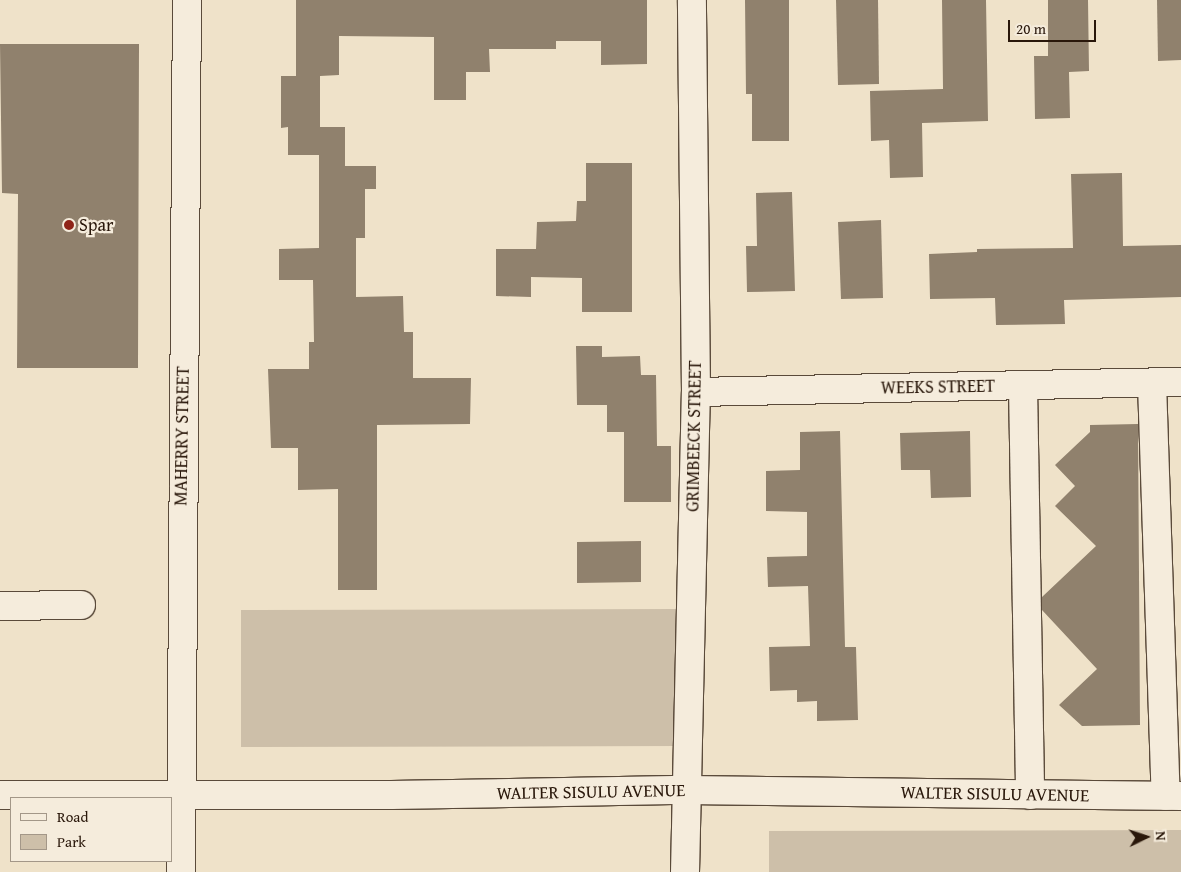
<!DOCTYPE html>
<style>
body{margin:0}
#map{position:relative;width:1181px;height:872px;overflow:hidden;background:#efe2c9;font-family:"Gentium Book Plus",serif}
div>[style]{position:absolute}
.green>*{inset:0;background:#cdbfa9}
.building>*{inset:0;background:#90816d}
.roads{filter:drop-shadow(1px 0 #5a4a3a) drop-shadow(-1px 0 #5a4a3a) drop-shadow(0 1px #5a4a3a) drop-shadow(0 -1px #5a4a3a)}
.minor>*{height:28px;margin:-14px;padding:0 14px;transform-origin:14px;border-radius:14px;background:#f5ecdc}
.dots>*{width:14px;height:14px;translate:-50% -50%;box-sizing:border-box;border:2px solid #f5ecdc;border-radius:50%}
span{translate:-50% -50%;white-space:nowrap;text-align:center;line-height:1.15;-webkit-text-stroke:4.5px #f5ecdc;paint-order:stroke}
.poi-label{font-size:18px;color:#29170a}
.left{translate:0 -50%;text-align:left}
.street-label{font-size:18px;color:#29170a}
.legend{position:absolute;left:10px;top:797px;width:162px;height:65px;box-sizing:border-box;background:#f5ecdc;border:1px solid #a39788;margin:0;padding:6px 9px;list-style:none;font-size:15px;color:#29170a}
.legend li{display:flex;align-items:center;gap:10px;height:25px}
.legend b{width:25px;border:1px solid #a39788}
.north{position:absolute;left:1121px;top:812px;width:50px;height:50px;-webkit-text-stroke:4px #f5ecdc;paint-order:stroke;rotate:86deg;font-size:14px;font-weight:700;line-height:20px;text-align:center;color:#29170a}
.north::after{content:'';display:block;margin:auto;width:18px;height:22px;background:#29170a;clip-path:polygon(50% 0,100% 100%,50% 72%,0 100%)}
.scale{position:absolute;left:1008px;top:20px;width:88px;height:22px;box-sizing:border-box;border:2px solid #29170a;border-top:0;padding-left:6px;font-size:15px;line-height:18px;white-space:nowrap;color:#29170a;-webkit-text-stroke:4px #f5ecdc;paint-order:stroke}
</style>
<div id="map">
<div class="green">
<i style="clip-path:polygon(678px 609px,678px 746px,241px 747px,241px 610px)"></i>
<i style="clip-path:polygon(1181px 830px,1181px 872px,769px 872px,769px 831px)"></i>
</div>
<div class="building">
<i style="clip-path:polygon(296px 0,647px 0,647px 64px,601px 65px,601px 41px,556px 41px,556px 49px,489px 49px,490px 72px,466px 72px,466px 100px,434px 100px,434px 37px,339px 36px,339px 75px,320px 76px,320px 127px,345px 127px,345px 166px,376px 166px,376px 189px,365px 189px,365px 238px,356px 238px,356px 297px,403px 296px,404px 332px,413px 332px,413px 378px,471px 378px,470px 424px,377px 425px,377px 590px,338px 590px,338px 489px,298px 490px,298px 448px,271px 448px,268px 369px,309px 369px,309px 342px,314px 342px,313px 280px,279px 280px,279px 249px,319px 248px,319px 155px,288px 155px,288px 127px,281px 128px,281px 76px,296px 76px)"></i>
<i style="clip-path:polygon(745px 0,789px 0,789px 141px,752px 141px,752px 94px,746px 94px)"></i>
<i style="clip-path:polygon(836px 0,878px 0,879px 84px,838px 85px)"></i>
<i style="clip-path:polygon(942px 0,986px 0,988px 121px,922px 123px,923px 177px,890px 178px,889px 140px,871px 141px,870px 91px,943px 89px)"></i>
<i style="clip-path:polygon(1048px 0,1088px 0,1089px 71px,1069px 72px,1070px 118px,1035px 119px,1034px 56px,1048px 56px)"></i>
<i style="clip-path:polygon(1157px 0,1181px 0,1181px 60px,1158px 61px)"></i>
<i style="clip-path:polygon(0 44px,139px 44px,138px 368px,17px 368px,18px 194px,2px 193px)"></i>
<i style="clip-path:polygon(586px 163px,632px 163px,632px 312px,582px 312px,582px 278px,531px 277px,531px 297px,496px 296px,496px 249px,536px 249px,537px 222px,576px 221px,577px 201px,586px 201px)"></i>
<i style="clip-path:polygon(1122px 173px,1123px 246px,1181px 245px,1181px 297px,1064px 300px,1065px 324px,996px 325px,995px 298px,930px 299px,929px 254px,977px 252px,977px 249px,1073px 248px,1071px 174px)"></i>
<i style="clip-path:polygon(792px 192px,795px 291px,747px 292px,746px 246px,757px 246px,756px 193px)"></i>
<i style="clip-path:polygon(881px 220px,883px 298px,841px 299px,838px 222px)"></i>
<i style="clip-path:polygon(576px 346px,602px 346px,602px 357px,640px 356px,641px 375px,656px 375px,657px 446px,671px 446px,671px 502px,624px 502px,624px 432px,607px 432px,607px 405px,577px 405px)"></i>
<i style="clip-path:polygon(1138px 424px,1140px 725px,1082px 726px,1059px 705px,1097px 669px,1042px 610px,1042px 597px,1096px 546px,1055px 506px,1075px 486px,1055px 465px,1090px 432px,1090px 425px)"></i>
<i style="clip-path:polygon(840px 431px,845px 647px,856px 647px,858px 720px,817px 721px,817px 701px,797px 702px,797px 690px,770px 691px,769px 647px,810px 646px,808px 586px,768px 587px,767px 557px,807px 556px,807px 512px,766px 511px,766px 471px,800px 470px,800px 432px)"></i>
<i style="clip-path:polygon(970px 431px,971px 497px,931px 498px,930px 470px,901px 470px,900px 433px)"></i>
<i style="clip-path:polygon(641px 541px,641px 582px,577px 583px,577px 542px)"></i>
</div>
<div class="roads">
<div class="minor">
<i style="left:1152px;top:383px;width:413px;rotate:88.1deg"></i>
<i style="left:1023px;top:386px;width:409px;rotate:89deg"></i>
<i style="left:696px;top:392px;width:485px;rotate:-1.2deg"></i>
<i style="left:0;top:606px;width:81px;rotate:-0.7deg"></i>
<i style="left:0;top:795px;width:391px"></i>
<i style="left:391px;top:795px;width:296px;rotate:-1deg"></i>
<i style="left:687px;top:790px;width:494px;rotate:0.7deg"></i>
<i style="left:181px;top:872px;width:872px;rotate:-89.61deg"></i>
<i style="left:685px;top:872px;width:480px;rotate:-88.7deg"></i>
<i style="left:696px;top:392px;width:392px;rotate:-90.6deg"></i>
</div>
</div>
<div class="dots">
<i style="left:69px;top:225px;background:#8f2418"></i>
</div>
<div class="poi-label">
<span class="left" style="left:79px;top:225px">Spar</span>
</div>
<div class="street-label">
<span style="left:938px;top:387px;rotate:-1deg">WEEKS STREET</span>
<span style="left:182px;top:436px;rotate:-89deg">MAHERRY STREET</span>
<span style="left:694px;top:436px;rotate:-89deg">GRIMBEECK STREET</span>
<span style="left:591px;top:792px;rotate:-1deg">WALTER SISULU AVENUE</span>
<span style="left:995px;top:794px;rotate:1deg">WALTER SISULU AVENUE</span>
</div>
<ul class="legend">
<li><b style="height:6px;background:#f5ecdc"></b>Road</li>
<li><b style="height:14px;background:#cdbfa9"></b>Park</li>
</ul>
<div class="north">N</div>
<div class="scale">20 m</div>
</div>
